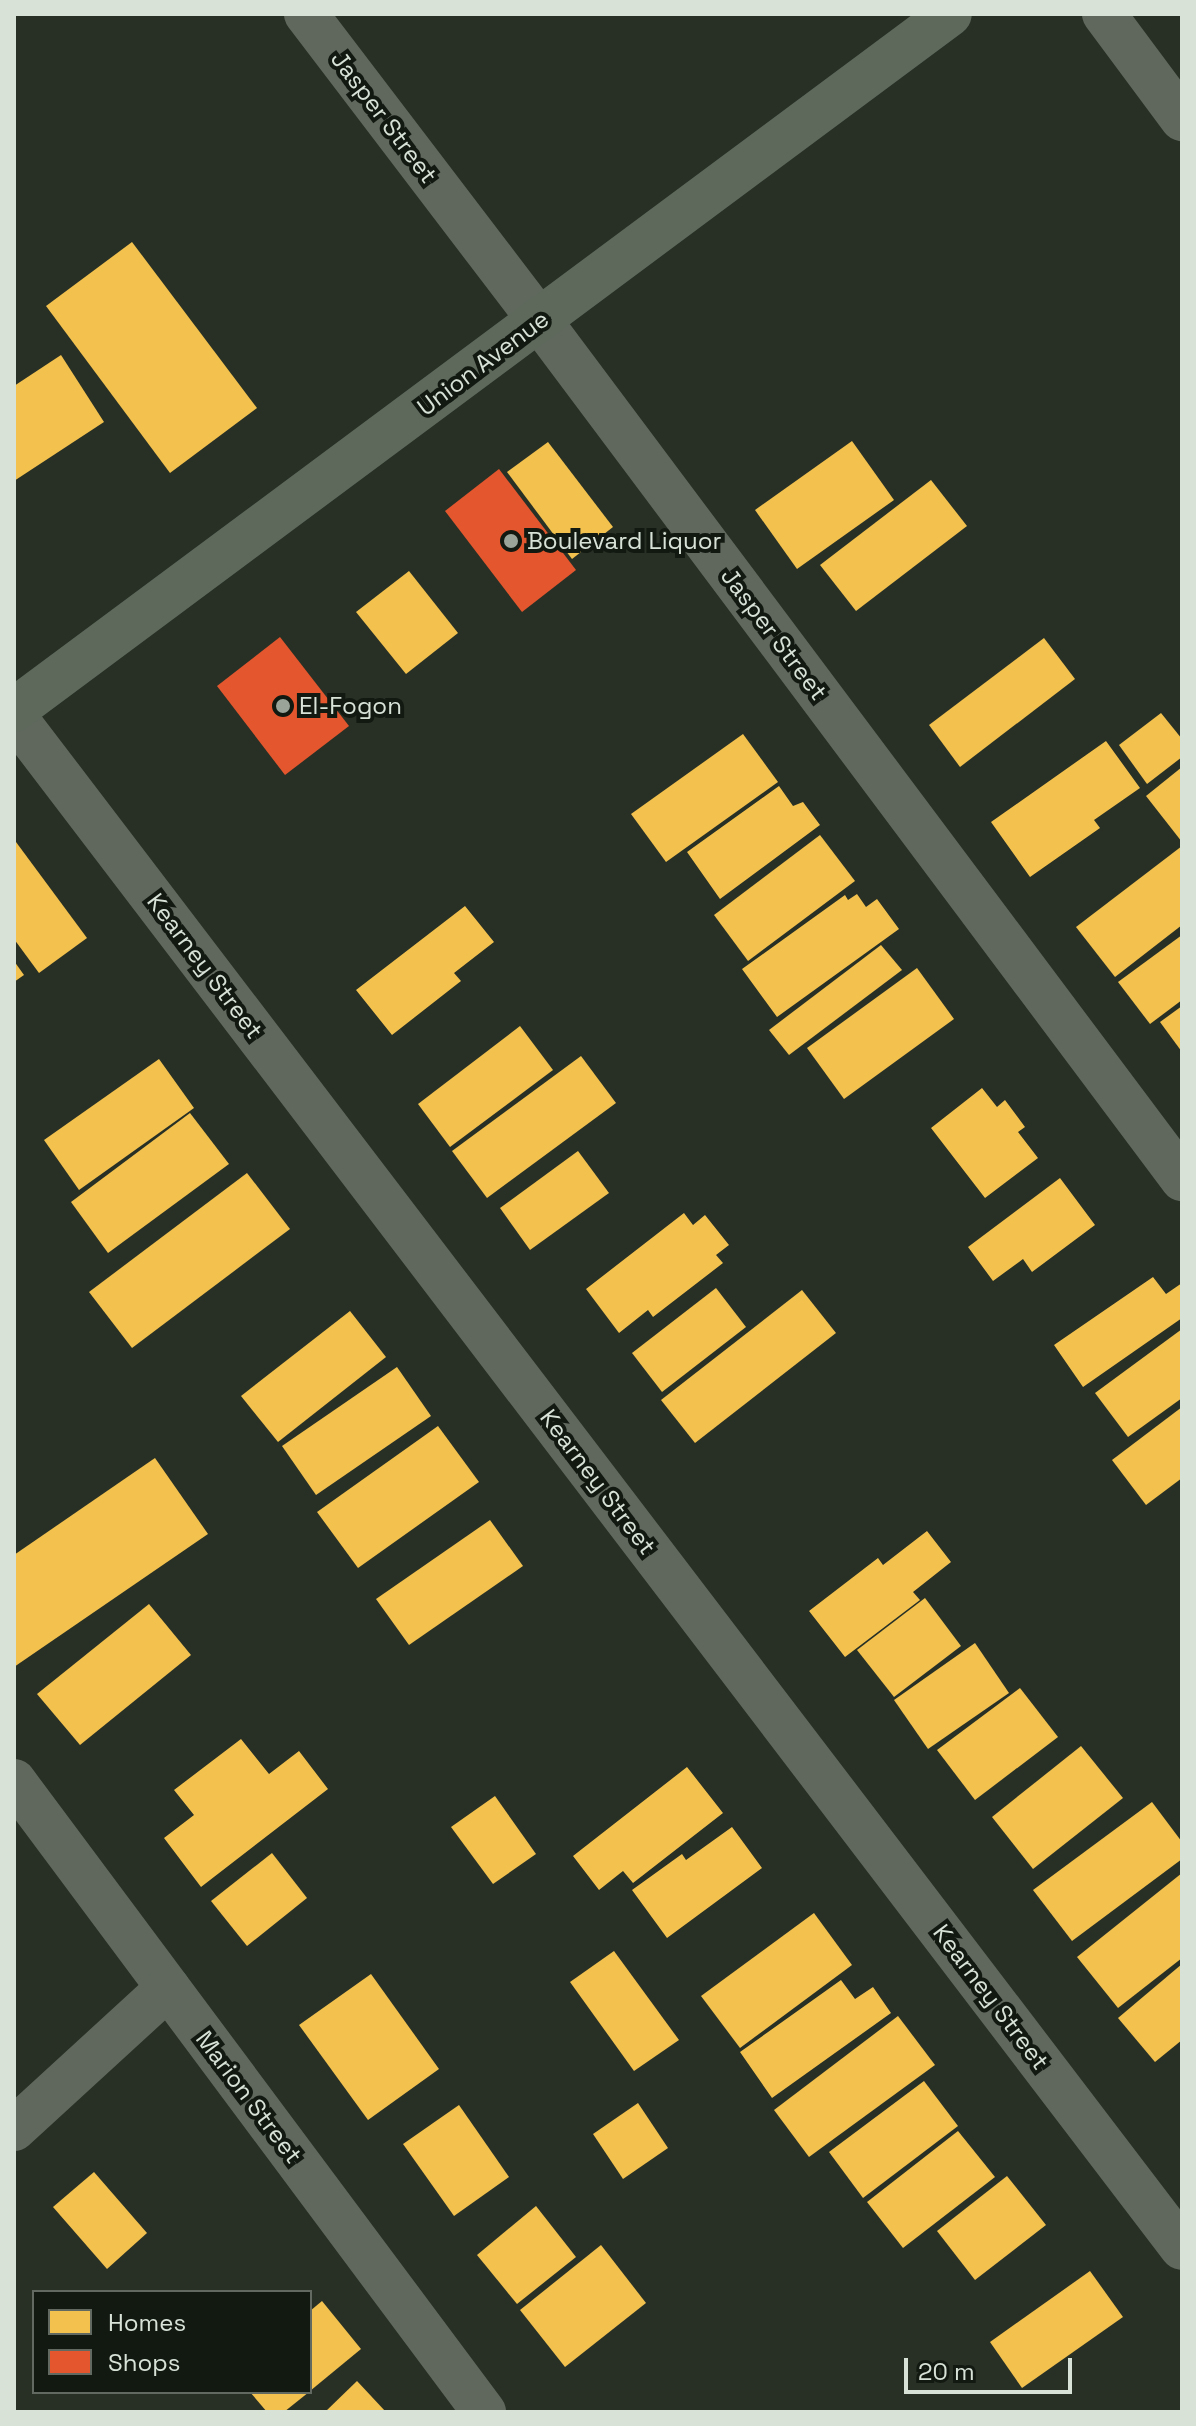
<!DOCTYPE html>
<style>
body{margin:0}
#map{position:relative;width:1196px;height:2426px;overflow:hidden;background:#283026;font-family:"Space Grotesk",sans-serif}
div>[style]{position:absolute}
.homes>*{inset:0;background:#f2c14e}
.shops>*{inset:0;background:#e4572e}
.minor>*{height:44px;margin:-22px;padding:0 22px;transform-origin:22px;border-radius:22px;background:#60685e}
.primary>*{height:44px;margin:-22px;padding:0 22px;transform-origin:22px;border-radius:22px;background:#5e695c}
.dots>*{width:22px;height:22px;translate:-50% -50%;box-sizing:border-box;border:4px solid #121911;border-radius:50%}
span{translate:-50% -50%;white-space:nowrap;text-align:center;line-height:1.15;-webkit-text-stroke:8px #121911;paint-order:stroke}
.street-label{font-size:24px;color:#d8e2d7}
.poi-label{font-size:24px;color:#d8e2d7}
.left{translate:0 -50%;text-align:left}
.frame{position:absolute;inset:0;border:16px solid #d8e2d7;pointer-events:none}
.legend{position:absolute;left:32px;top:2290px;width:280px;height:104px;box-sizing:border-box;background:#121911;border:2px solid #616960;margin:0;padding:10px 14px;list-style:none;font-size:24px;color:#d8e2d7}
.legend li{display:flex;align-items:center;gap:16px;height:40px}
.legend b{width:40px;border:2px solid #616960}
.scale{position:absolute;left:904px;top:2358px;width:168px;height:36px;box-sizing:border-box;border:4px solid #d8e2d7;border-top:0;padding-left:10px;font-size:24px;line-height:28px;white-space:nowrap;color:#d8e2d7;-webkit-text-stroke:6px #121911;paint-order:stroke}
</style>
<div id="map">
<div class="homes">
<i style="clip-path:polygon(132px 242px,257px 408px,170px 473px,46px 306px)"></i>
<i style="clip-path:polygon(61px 355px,104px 422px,14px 481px,14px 386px)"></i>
<i style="clip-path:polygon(852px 441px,894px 500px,797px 569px,755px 510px)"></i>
<i style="clip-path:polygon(548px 442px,613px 527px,572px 559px,507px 472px)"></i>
<i style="clip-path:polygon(931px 480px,967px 526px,856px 611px,820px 565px)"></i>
<i style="clip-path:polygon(409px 571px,458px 633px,406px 674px,356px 612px)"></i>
<i style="clip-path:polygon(1044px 638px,1075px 679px,960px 767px,929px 725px)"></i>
<i style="clip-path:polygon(1161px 713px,1182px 739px,1182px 757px,1147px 784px,1119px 745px)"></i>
<i style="clip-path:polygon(743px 734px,778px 782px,666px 862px,631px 814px)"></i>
<i style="clip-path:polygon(1106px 741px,1140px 788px,1094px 820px,1100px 828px,1030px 877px,991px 822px)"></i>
<i style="clip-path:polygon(1182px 767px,1182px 842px,1146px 796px)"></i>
<i style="clip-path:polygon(779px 786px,793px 806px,803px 802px,820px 825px,720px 899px,687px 852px)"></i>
<i style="clip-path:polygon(820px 835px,855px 881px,748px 961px,714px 915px)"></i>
<i style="clip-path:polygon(16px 842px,87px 938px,39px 973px,14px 939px)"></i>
<i style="clip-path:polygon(1182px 846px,1182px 925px,1115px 977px,1076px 927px)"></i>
<i style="clip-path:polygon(857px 894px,866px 907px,877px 899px,899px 929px,777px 1017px,742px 969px,845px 895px,848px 900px)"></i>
<i style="clip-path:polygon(465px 906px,494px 942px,454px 973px,461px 981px,392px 1035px,356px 990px)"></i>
<i style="clip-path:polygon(1182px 935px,1182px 1000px,1150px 1024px,1118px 982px)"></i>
<i style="clip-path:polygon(881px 945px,902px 970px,789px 1055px,769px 1030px)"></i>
<i style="clip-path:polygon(14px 961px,24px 975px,14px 982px)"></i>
<i style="clip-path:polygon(917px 968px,954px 1019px,844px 1099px,807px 1048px)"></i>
<i style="clip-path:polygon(1182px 1006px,1182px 1052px,1160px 1022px)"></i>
<i style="clip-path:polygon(520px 1026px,553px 1070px,450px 1147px,418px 1104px)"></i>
<i style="clip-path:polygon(581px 1056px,616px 1103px,487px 1198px,452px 1151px)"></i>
<i style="clip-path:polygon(159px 1059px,194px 1108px,79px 1190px,44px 1140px)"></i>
<i style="clip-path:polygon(982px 1088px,997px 1107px,1005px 1100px,1025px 1127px,1018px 1132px,1038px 1158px,985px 1198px,931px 1128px)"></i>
<i style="clip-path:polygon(190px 1113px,229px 1164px,108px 1253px,71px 1202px)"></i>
<i style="clip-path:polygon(578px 1151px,609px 1193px,530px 1250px,500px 1208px)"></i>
<i style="clip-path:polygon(247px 1173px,290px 1229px,132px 1348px,89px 1292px)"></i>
<i style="clip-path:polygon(1060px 1178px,1095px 1225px,1032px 1272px,1023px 1259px,993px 1281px,968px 1247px)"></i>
<i style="clip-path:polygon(684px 1213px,693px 1225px,705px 1215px,729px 1245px,716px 1255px,723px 1263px,653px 1317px,648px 1310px,619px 1333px,586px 1289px)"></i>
<i style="clip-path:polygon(1153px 1277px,1166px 1294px,1182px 1283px,1182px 1318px,1083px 1387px,1054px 1345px)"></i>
<i style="clip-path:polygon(716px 1288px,746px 1327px,662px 1392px,632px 1353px)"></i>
<i style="clip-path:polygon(802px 1290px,836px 1333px,695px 1443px,661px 1400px)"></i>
<i style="clip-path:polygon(350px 1311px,386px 1357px,278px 1442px,241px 1396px)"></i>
<i style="clip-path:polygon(1182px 1329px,1182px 1398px,1128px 1437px,1095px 1393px)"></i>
<i style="clip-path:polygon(397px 1367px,431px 1416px,316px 1495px,282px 1446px)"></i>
<i style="clip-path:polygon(1182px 1407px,1182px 1478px,1146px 1505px,1112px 1460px)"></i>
<i style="clip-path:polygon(438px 1426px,479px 1482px,358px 1568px,317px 1512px)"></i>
<i style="clip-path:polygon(155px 1458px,208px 1534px,14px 1667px,14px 1555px)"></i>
<i style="clip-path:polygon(490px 1520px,523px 1566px,409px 1645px,376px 1599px)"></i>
<i style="clip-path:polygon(927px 1531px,951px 1562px,913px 1592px,920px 1600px,845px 1657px,809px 1611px,878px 1558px,883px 1565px)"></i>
<i style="clip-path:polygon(925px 1598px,961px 1646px,894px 1697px,857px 1650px)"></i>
<i style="clip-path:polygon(149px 1604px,191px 1655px,80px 1745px,37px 1694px)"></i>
<i style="clip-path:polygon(975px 1643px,1009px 1693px,928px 1749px,894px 1700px)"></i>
<i style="clip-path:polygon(1020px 1688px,1058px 1737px,975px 1800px,937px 1750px)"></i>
<i style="clip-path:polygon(241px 1739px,269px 1774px,299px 1751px,328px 1789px,201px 1887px,164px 1838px,194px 1815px,174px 1790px)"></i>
<i style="clip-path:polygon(1081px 1746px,1123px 1798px,1033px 1869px,992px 1817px)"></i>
<i style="clip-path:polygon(687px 1767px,723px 1813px,633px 1883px,623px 1871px,599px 1890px,573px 1856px)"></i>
<i style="clip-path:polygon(495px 1796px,536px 1854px,493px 1884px,451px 1827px)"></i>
<i style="clip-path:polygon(1152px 1802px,1182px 1842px,1182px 1859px,1072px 1941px,1033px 1890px)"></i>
<i style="clip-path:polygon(732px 1827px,762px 1868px,667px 1938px,632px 1890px,682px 1854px,686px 1860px)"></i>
<i style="clip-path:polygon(272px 1853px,307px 1898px,247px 1946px,211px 1901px)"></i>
<i style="clip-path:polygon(1182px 1873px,1182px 1958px,1118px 2008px,1077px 1957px)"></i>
<i style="clip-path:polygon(814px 1913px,852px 1965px,740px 2048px,701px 1996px)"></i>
<i style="clip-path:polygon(614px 1951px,679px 2040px,634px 2071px,570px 1982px)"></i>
<i style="clip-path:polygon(1182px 1964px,1182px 2040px,1155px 2062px,1118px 2018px)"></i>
<i style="clip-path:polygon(371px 1974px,439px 2069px,368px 2120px,299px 2025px)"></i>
<i style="clip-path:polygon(841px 1980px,855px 1999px,873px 1987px,891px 2013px,772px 2098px,740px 2052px)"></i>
<i style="clip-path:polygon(898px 2016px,935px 2065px,809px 2157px,774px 2110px)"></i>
<i style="clip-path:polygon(924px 2081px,958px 2126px,863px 2198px,829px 2152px)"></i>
<i style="clip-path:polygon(638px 2103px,668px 2148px,623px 2179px,593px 2134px)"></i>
<i style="clip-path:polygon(459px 2105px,509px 2177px,454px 2216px,403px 2144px)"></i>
<i style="clip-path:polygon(958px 2131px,995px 2177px,903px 2248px,867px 2202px)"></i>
<i style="clip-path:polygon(94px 2172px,147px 2233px,107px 2269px,53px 2207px)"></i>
<i style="clip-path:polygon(1007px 2176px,1046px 2225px,975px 2280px,937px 2231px)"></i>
<i style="clip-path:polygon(536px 2206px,576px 2257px,517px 2304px,477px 2255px)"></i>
<i style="clip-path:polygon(601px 2245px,646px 2303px,565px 2367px,520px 2310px)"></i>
<i style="clip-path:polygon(1090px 2271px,1123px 2317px,1022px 2388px,990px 2342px)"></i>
<i style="clip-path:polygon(322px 2301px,361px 2349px,310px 2391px,310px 2311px)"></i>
<i style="clip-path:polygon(357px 2381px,386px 2412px,325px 2412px)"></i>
<i style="clip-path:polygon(250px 2392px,309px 2392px,284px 2412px,267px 2412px)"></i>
</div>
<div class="shops">
<i style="clip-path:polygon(499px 469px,576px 570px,522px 612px,445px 511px)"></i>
<i style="clip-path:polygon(280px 637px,349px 726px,285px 775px,217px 686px)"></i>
</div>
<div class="minor">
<i style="left:306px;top:14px;width:386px;rotate:52.7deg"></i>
<i style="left:540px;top:321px;width:1072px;rotate:53.19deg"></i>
<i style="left:1104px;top:14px;width:131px;rotate:53.4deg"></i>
<i style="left:14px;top:716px;width:1926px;rotate:52.68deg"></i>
<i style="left:14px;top:1781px;width:787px;rotate:53.32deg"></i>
<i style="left:14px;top:2129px;width:209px;rotate:-42.5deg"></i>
</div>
<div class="primary">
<i style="left:14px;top:710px;width:1166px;rotate:-36.63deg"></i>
</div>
<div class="dots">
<i style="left:511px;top:541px;background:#9aa499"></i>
<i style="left:283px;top:706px;background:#9aa499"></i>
</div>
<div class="street-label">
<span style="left:384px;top:117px;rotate:53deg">Jasper Street</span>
<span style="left:483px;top:363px;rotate:-37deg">Union Avenue</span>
<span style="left:774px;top:634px;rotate:53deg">Jasper Street</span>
<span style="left:205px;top:966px;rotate:53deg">Kearney Street</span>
<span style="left:598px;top:1482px;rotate:53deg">Kearney Street</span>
<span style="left:991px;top:1997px;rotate:53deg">Kearney Street</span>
<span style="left:249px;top:2097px;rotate:53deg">Marion Street</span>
</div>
<div class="poi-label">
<span class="left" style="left:527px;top:541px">Boulevard Liquor</span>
<span class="left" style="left:299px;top:706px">El-Fogon</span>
</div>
<div class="frame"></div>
<ul class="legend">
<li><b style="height:22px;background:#f2c14e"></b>Homes</li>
<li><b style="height:22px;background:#e4572e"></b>Shops</li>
</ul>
<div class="scale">20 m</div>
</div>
